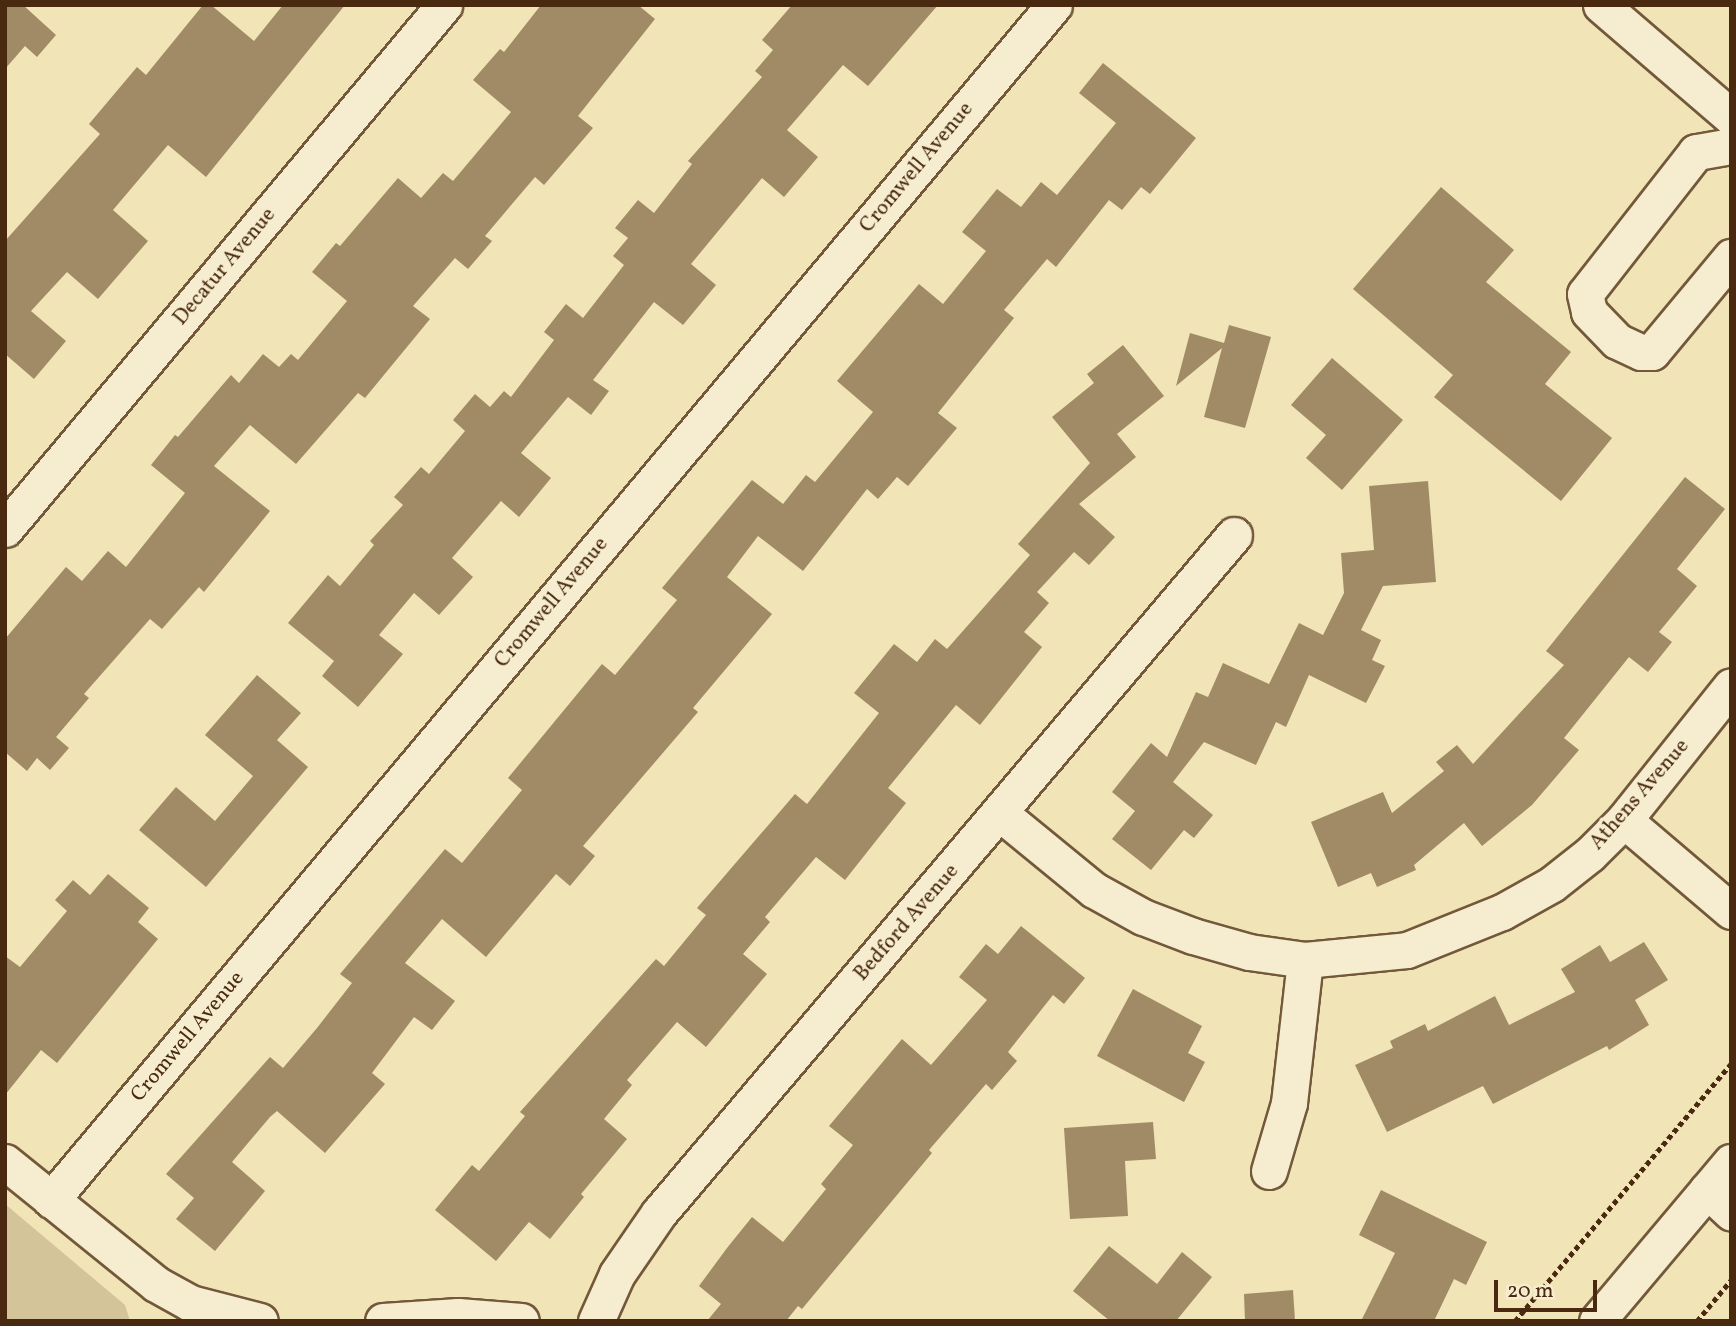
<!DOCTYPE html>
<style>
body{margin:0}
#map{position:relative;width:1736px;height:1326px;overflow:hidden;background:#f1e4b6;font-family:Vollkorn,serif}
div>[style]{position:absolute}
.green>*{inset:0;background:#d4c49a}
.building>*{inset:0;background:#a08b66}
.path>*{height:4.5px;margin-top:-2.25px;transform-origin:0;background:repeating-linear-gradient(90deg,#492a10 0 5px,transparent 0 8.5px)}
.roads{filter:drop-shadow(2px 0 #73583a) drop-shadow(-2px 0 #73583a) drop-shadow(0 2px #73583a) drop-shadow(0 -2px #73583a)}
.minor>*{height:35px;margin:-17.5px;padding:0 17.5px;transform-origin:17.5px;border-radius:17.5px;background:#f6edd0}
span{translate:-50% -50%;white-space:nowrap;text-align:center;line-height:1.15;-webkit-text-stroke:7px #f6edd0;paint-order:stroke}
.street-label{font-size:21px;color:#492a10}
.frame{position:absolute;inset:0;border:7px solid #492a10;pointer-events:none}
.scale{position:absolute;left:1494px;top:1280px;width:103px;height:32px;box-sizing:border-box;border:4px solid #492a10;border-top:0;padding-left:9px;font-size:21px;line-height:24px;white-space:nowrap;color:#492a10;-webkit-text-stroke:5px #f6edd0;paint-order:stroke}
</style>
<div id="map">
<div class="green">
<i style="clip-path:polygon(5px 1204px,125px 1305px,130px 1321px,5px 1321px)"></i>
</div>
<div class="building">
<i style="clip-path:polygon(5px 5px,23px 5px,56px 35px,37px 57px,25px 46px,5px 69px)"></i>
<i style="clip-path:polygon(203px 5px,211px 5px,254px 41px,283px 5px,345px 5px,206px 177px,168px 145px,113px 210px,148px 241px,98px 299px,67px 272px,31px 311px,66px 341px,34px 379px,5px 354px,5px 241px,100px 134px,89px 124px,137px 67px,146px 75px)"></i>
<i style="clip-path:polygon(541px 5px,638px 5px,655px 19px,578px 116px,593px 128px,544px 185px,535px 177px,485px 236px,492px 241px,468px 269px,455px 258px,413px 306px,430px 319px,365px 398px,358px 393px,296px 464px,250px 425px,214px 466px,270px 511px,204px 592px,199px 587px,162px 629px,150px 619px,84px 694px,89px 698px,56px 737px,69px 748px,50px 770px,37px 758px,27px 771px,5px 752px,5px 639px,66px 567px,82px 581px,108px 551px,126px 567px,185px 493px,151px 465px,175px 435px,178px 437px,231px 375px,239px 383px,263px 354px,279px 367px,291px 354px,298px 360px,347px 301px,312px 272px,336px 243px,340px 246px,398px 178px,421px 198px,443px 173px,453px 181px,511px 112px,473px 80px,500px 49px,504px 52px)"></i>
<i style="clip-path:polygon(792px 5px,938px 5px,868px 86px,843px 65px,787px 130px,818px 157px,784px 197px,762px 178px,691px 264px,716px 285px,683px 325px,654px 302px,593px 380px,609px 391px,591px 415px,568px 397px,521px 453px,551px 478px,519px 517px,501px 501px,452px 558px,473px 577px,439px 615px,414px 593px,379px 635px,403px 654px,358px 707px,322px 676px,334px 661px,288px 623px,328px 575px,340px 586px,374px 545px,370px 541px,403px 505px,394px 497px,421px 467px,429px 474px,465px 431px,453px 420px,475px 394px,490px 407px,504px 391px,511px 397px,554px 340px,544px 332px,566px 304px,583px 318px,624px 265px,613px 256px,628px 238px,615px 228px,638px 200px,654px 213px,692px 164px,688px 161px,762px 77px,755px 71px,773px 50px,762px 40px)"></i>
<i style="clip-path:polygon(1103px 63px,1196px 138px,1150px 194px,1141px 187px,1122px 210px,1109px 200px,1056px 267px,1047px 259px,1004px 310px,1014px 318px,938px 413px,957px 428px,908px 486px,897px 477px,878px 499px,867px 489px,803px 571px,758px 536px,727px 577px,772px 614px,693px 708px,698px 712px,583px 846px,595px 856px,570px 886px,556px 874px,486px 957px,442px 919px,405px 963px,455px 1001px,432px 1030px,414px 1017px,372px 1073px,385px 1084px,325px 1153px,277px 1111px,270px 1117px,232px 1162px,265px 1191px,215px 1251px,176px 1219px,194px 1198px,166px 1174px,270px 1057px,283px 1068px,317px 1028px,352px 983px,340px 974px,445px 849px,462px 863px,522px 790px,508px 778px,602px 664px,615px 675px,677px 600px,662px 588px,752px 480px,783px 504px,806px 475px,815px 482px,873px 412px,837px 381px,919px 284px,943px 304px,986px 251px,962px 232px,997px 189px,1021px 207px,1041px 182px,1057px 195px,1116px 123px,1079px 93px)"></i>
<i style="clip-path:polygon(1441px 187px,1514px 250px,1486px 282px,1571px 352px,1545px 384px,1612px 438px,1561px 501px,1434px 397px,1453px 375px,1353px 289px)"></i>
<i style="clip-path:polygon(1229px 325px,1271px 337px,1245px 428px,1204px 417px,1222px 348px,1176px 386px,1190px 333px,1224px 343px)"></i>
<i style="clip-path:polygon(1123px 345px,1164px 396px,1117px 434px,1136px 457px,1079px 504px,1115px 537px,1089px 565px,1074px 552px,1037px 592px,1049px 603px,1024px 632px,1042px 647px,980px 725px,956px 705px,888px 788px,906px 803px,845px 880px,816px 857px,765px 917px,770px 922px,743px 954px,767px 974px,706px 1047px,677px 1022px,627px 1080px,632px 1085px,604px 1119px,627px 1139px,581px 1194px,584px 1197px,550px 1239px,529px 1222px,496px 1261px,435px 1210px,472px 1165px,479px 1171px,525px 1116px,520px 1112px,656px 959px,664px 966px,706px 915px,697px 908px,795px 794px,807px 804px,879px 713px,854px 693px,894px 644px,917px 662px,935px 639px,947px 649px,1030px 555px,1018px 544px,1090px 463px,1052px 417px,1094px 383px,1087px 374px)"></i>
<i style="clip-path:polygon(1332px 358px,1403px 420px,1342px 490px,1306px 458px,1326px 435px,1291px 405px)"></i>
<i style="clip-path:polygon(1685px 477px,1725px 509px,1677px 569px,1697px 586px,1659px 632px,1672px 642px,1648px 672px,1629px 657px,1564px 738px,1579px 750px,1532px 805px,1482px 846px,1464px 823px,1414px 865px,1416px 870px,1377px 887px,1371px 873px,1338px 887px,1311px 822px,1383px 792px,1392px 813px,1444px 771px,1436px 762px,1457px 745px,1473px 764px,1564px 665px,1546px 651px)"></i>
<i style="clip-path:polygon(1428px 481px,1436px 582px,1383px 586px,1361px 630px,1381px 640px,1372px 660px,1385px 666px,1366px 703px,1309px 675px,1286px 727px,1276px 722px,1256px 765px,1204px 742px,1173px 782px,1213px 815px,1194px 838px,1184px 830px,1151px 870px,1112px 839px,1135px 811px,1112px 792px,1151px 743px,1167px 757px,1196px 692px,1208px 697px,1223px 663px,1269px 684px,1299px 623px,1323px 635px,1344px 593px,1341px 553px,1374px 550px,1369px 486px)"></i>
<i style="clip-path:polygon(257px 675px,301px 713px,277px 740px,308px 767px,206px 887px,139px 830px,176px 787px,215px 821px,253px 776px,205px 735px)"></i>
<i style="clip-path:polygon(108px 874px,149px 908px,138px 922px,158px 939px,57px 1063px,41px 1050px,5px 1095px,5px 956px,20px 967px,67px 911px,55px 900px,73px 880px,90px 895px)"></i>
<i style="clip-path:polygon(1021px 926px,1085px 978px,1064px 1004px,1053px 995px,1008px 1052px,1017px 1061px,992px 1090px,986px 1084px,929px 1150px,932px 1153px,802px 1309px,798px 1306px,786px 1321px,707px 1321px,721px 1304px,699px 1286px,727px 1248px,752px 1217px,783px 1242px,826px 1189px,821px 1184px,853px 1145px,829px 1126px,902px 1039px,931px 1065px,987px 1000px,959px 977px,986px 944px,998px 954px)"></i>
<i style="clip-path:polygon(1644px 942px,1668px 980px,1635px 1000px,1649px 1025px,1609px 1050px,1607px 1046px,1493px 1104px,1483px 1086px,1387px 1132px,1355px 1065px,1393px 1048px,1390px 1041px,1425px 1024px,1428px 1031px,1495px 996px,1509px 1025px,1575px 992px,1561px 969px,1600px 945px,1610px 962px)"></i>
<i style="clip-path:polygon(1133px 989px,1202px 1026px,1188px 1053px,1205px 1062px,1184px 1102px,1097px 1056px)"></i>
<i style="clip-path:polygon(1153px 1122px,1156px 1159px,1125px 1161px,1128px 1216px,1070px 1219px,1064px 1128px)"></i>
<i style="clip-path:polygon(1381px 1190px,1487px 1242px,1466px 1285px,1454px 1279px,1434px 1321px,1361px 1321px,1395px 1253px,1359px 1235px)"></i>
<i style="clip-path:polygon(1109px 1246px,1157px 1284px,1182px 1252px,1212px 1277px,1176px 1321px,1110px 1321px,1073px 1291px)"></i>
<i style="clip-path:polygon(1293px 1290px,1295px 1321px,1245px 1321px,1244px 1294px)"></i>
</div>
<div class="path">
<i style="left:1515px;top:1321px;width:336px;rotate:-50deg"></i>
<i style="left:1697px;top:1321px;width:53px;rotate:-50.3deg"></i>
</div>
<div class="roads">
<div class="minor">
<i style="left:1601px;top:5px;width:172px;rotate:40.7deg"></i>
<i style="left:1731px;top:146px;width:36px;rotate:170deg"></i>
<i style="left:1696px;top:152px;width:180px;rotate:128deg"></i>
<i style="left:1585px;top:294px;width:18px;rotate:77deg"></i>
<i style="left:1589px;top:312px;width:40px;rotate:46deg"></i>
<i style="left:1617px;top:341px;width:26px;rotate:25deg"></i>
<i style="left:1641px;top:352px;width:11px"></i>
<i style="left:1652px;top:352px;width:124px;rotate:-50.3deg"></i>
<i style="left:5px;top:529px;width:684px;rotate:-50.04deg"></i>
<i style="left:1001px;top:814px;width:120px;rotate:39.3deg"></i>
<i style="left:1094px;top:890px;width:56px;rotate:28.9deg"></i>
<i style="left:1143px;top:917px;width:53px;rotate:20.8deg"></i>
<i style="left:1193px;top:936px;width:58px;rotate:15.9deg"></i>
<i style="left:1249px;top:952px;width:57px;rotate:8.1deg"></i>
<i style="left:1305px;top:960px;width:102px;rotate:-5.6deg"></i>
<i style="left:1407px;top:950px;width:102px;rotate:-21.8deg"></i>
<i style="left:1502px;top:912px;width:57px;rotate:-29.2deg"></i>
<i style="left:1552px;top:884px;width:48px;rotate:-38.3deg"></i>
<i style="left:1590px;top:854px;width:48px;rotate:-45deg"></i>
<i style="left:1624px;top:820px;width:171px;rotate:-51.4deg"></i>
<i style="left:1624px;top:820px;width:140px;rotate:40.4deg"></i>
<i style="left:5px;top:1162px;width:194px;rotate:38.9deg"></i>
<i style="left:156px;top:1284px;width:39px;rotate:29deg"></i>
<i style="left:190px;top:1303px;width:72px;rotate:14.4deg"></i>
<i style="left:1269px;top:1171px;width:71px;rotate:-73.6deg"></i>
<i style="left:1289px;top:1103px;width:144px;rotate:-83.6deg"></i>
<i style="left:1707px;top:1190px;width:33px;rotate:43deg"></i>
<i style="left:51px;top:1200px;width:1560px;rotate:-49.99deg"></i>
<i style="left:383px;top:1321px;width:75px;rotate:-3.8deg"></i>
<i style="left:458px;top:1316px;width:63px;rotate:4.5deg"></i>
<i style="left:596px;top:1321px;width:51px;rotate:-65.9deg"></i>
<i style="left:617px;top:1274px;width:74px;rotate:-55.5deg"></i>
<i style="left:659px;top:1213px;width:889px;rotate:-49.7deg"></i>
<i style="left:1597px;top:1321px;width:208px;rotate:-49.9deg"></i>
</div>
</div>
<div class="street-label">
<span style="left:917px;top:168px;rotate:-50deg">Cromwell Avenue</span>
<span style="left:225px;top:267px;rotate:-50deg">Decatur Avenue</span>
<span style="left:552px;top:603px;rotate:-50deg">Cromwell Avenue</span>
<span style="left:1640px;top:795px;rotate:-49deg">Athens Avenue</span>
<span style="left:907px;top:923px;rotate:-49deg">Bedford Avenue</span>
<span style="left:188px;top:1037px;rotate:-50deg">Cromwell Avenue</span>
</div>
<div class="frame"></div>
<div class="scale">20 m</div>
</div>
